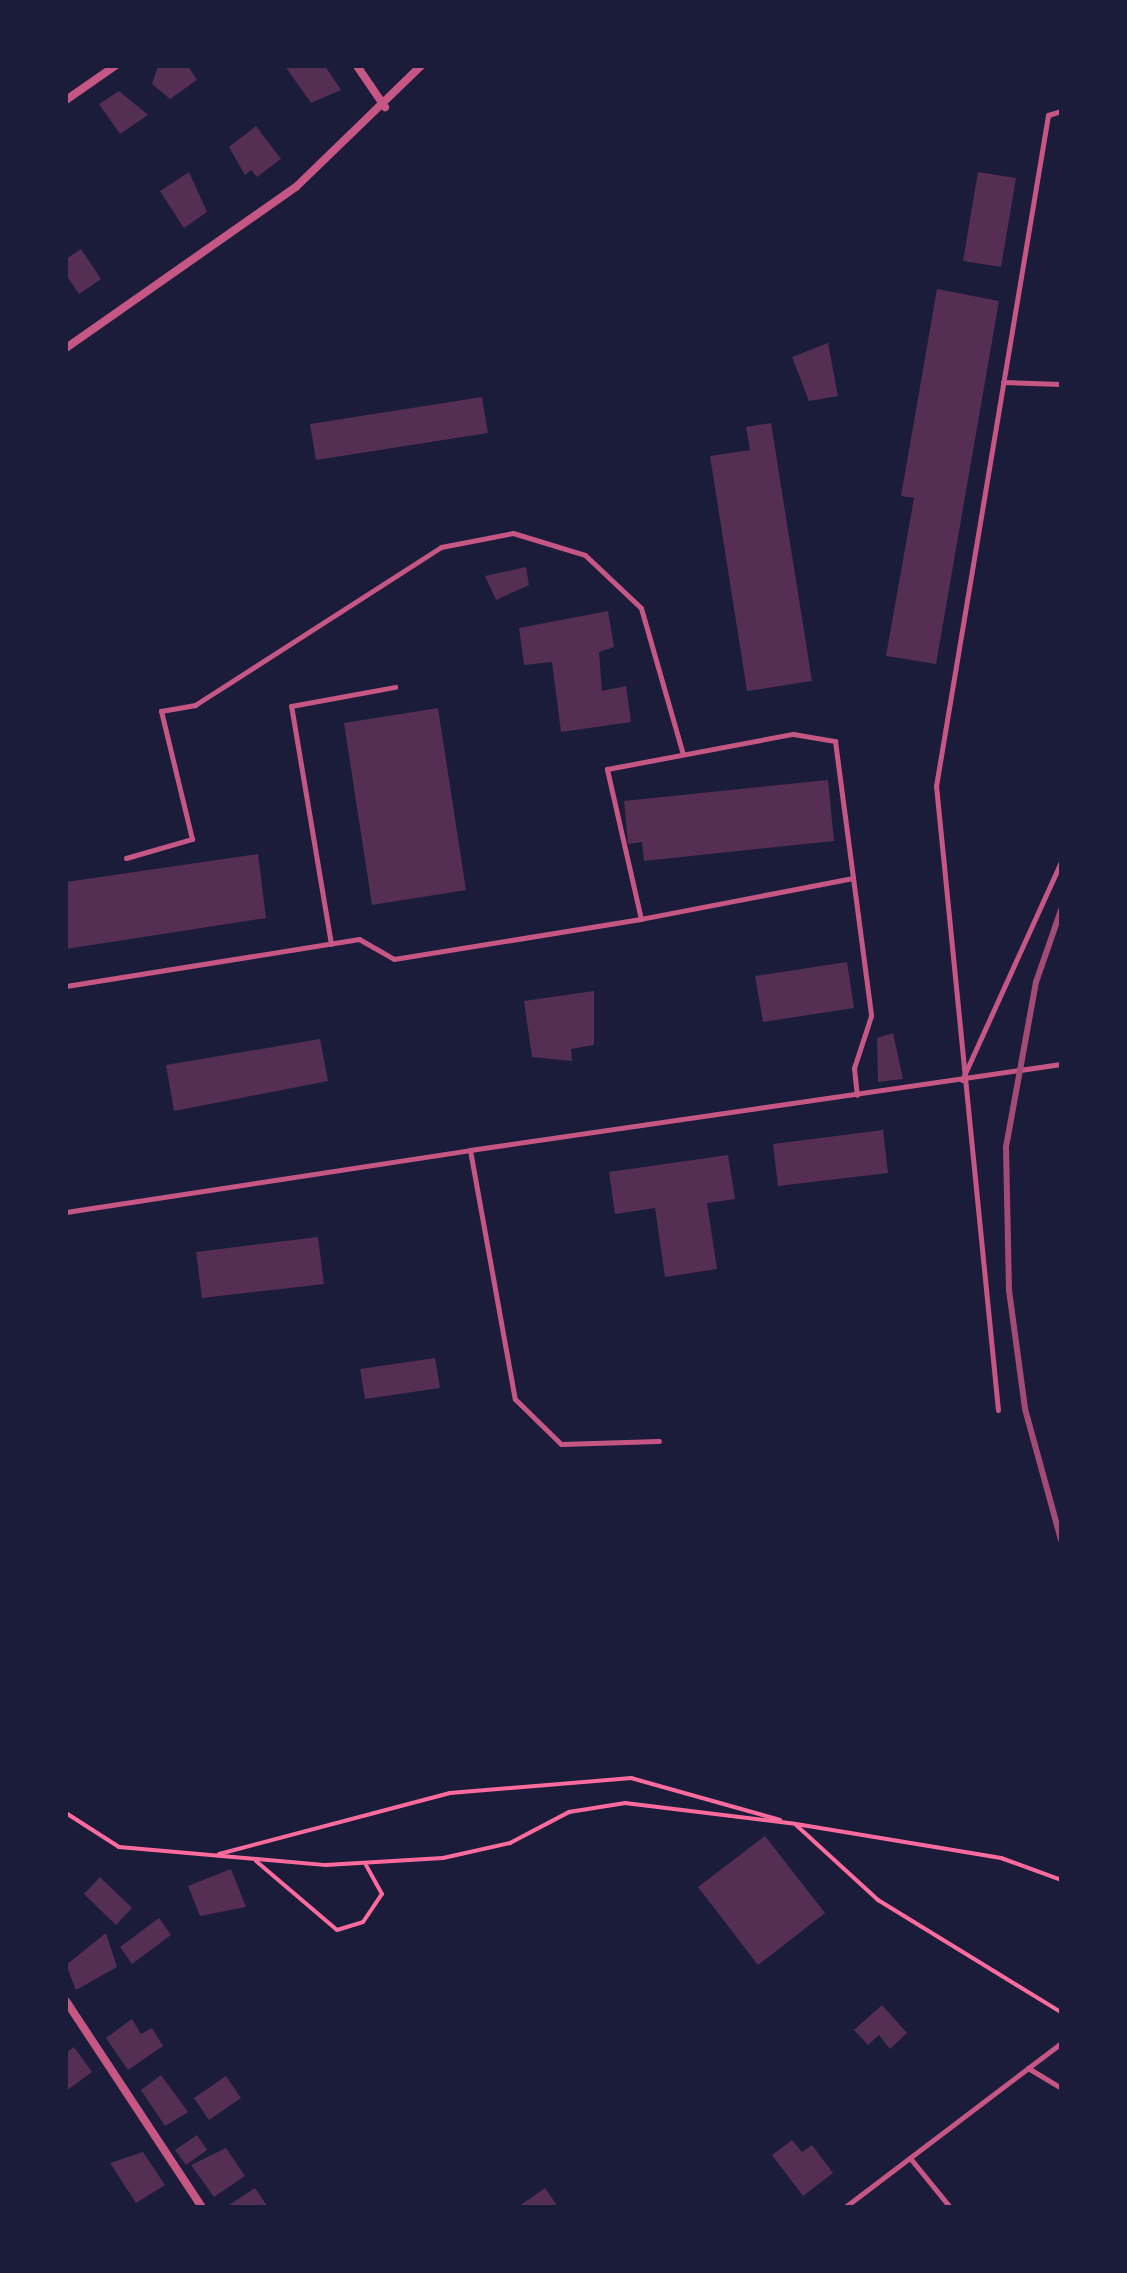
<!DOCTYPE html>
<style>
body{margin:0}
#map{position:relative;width:1127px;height:2273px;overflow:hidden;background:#1b1b3a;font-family:Helvetica,sans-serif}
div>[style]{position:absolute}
.building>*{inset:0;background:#542f53}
.path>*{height:4px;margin:-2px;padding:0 2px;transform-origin:2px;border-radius:2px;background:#ff6b9d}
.service>*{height:5px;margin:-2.5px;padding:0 2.5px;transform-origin:2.5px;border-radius:2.5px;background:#c65784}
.minor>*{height:8px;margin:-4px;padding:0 4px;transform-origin:4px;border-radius:4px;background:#c65784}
.rail>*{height:6px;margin:-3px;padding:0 3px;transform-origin:3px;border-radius:3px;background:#a44b75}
span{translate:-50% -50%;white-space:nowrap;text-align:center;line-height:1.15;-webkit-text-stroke:8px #1b1b3a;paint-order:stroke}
.frame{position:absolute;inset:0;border:68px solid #1b1b3a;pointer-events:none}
</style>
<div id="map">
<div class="building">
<i style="clip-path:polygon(158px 66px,188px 66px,197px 80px,170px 99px,152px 84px)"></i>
<i style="clip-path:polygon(285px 66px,325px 66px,341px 90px,311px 103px)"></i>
<i style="clip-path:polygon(119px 91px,148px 115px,120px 134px,99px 104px)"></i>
<i style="clip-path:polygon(256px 126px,281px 159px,257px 177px,251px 170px,245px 175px,229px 147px)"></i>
<i style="clip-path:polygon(189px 172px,207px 212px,184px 228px,160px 191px)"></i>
<i style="clip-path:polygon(978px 172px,1016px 178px,1001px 267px,963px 261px)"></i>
<i style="clip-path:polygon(81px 249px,101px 279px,79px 294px,66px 275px,66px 259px)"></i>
<i style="clip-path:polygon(937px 289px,999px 301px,936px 664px,886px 656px,914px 498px,901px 496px)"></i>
<i style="clip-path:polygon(828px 343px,838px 396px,809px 401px,792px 357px)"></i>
<i style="clip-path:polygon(482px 397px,488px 433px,316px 460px,310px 424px)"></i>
<i style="clip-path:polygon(771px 423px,812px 681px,747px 691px,710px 456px,750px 450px,746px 427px)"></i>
<i style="clip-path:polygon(526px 567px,529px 585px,496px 600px,485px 576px)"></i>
<i style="clip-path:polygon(608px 611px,614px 647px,599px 652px,602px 691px,626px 686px,631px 722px,561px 732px,552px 662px,524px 665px,519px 628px)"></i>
<i style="clip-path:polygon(438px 708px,466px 890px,372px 905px,344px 723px)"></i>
<i style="clip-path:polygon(828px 780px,834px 841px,644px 861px,642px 842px,628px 844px,624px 801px)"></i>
<i style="clip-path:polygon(258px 854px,266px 918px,66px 949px,66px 882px)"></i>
<i style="clip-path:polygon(847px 962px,854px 1008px,763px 1022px,755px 976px)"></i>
<i style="clip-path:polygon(594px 991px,594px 1045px,571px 1049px,572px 1061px,532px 1057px,524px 1001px)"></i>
<i style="clip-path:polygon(893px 1033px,903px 1079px,878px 1082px,877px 1038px)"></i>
<i style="clip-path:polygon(320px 1039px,328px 1081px,174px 1111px,166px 1065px)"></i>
<i style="clip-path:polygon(883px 1130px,888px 1173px,778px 1186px,773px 1144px)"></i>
<i style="clip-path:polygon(728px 1155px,735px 1199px,707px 1203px,717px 1269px,665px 1277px,655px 1208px,615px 1214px,609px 1172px)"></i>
<i style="clip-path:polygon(318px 1237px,324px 1284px,202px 1298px,196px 1252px)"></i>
<i style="clip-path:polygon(435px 1358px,440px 1388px,365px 1399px,360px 1369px)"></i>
<i style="clip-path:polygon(765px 1836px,825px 1913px,758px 1965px,698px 1887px)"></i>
<i style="clip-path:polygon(231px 1869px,246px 1907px,200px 1916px,188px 1886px)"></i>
<i style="clip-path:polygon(100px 1877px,132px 1908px,116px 1925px,84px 1894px)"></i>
<i style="clip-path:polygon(159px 1918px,171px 1935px,132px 1964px,120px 1947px)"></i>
<i style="clip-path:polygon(106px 1933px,117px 1967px,76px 1990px,66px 1965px)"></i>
<i style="clip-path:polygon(882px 2005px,907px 2033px,890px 2049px,879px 2035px,868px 2045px,854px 2030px)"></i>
<i style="clip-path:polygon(132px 2019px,141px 2034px,152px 2028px,163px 2046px,128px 2070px,106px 2038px)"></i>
<i style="clip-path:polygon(74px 2047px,92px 2072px,66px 2091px,66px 2053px)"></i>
<i style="clip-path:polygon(161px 2075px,188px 2112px,165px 2126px,141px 2090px)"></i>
<i style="clip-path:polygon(226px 2076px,241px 2098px,209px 2120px,194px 2098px)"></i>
<i style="clip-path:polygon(197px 2135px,207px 2150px,186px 2165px,175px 2150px)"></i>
<i style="clip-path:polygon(792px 2140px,802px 2152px,812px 2145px,833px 2173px,803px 2196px,772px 2155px)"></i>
<i style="clip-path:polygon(226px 2148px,245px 2176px,214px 2197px,191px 2165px)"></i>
<i style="clip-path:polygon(143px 2152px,165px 2185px,136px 2203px,110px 2163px)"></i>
<i style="clip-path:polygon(255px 2188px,268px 2207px,226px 2207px)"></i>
<i style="clip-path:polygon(545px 2188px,558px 2207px,518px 2207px)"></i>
</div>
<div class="path">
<i style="left:66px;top:1813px;width:63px;rotate:32.7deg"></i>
<i style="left:119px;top:1847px;width:208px;rotate:5deg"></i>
<i style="left:326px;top:1865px;width:117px;rotate:-3.4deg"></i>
<i style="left:443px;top:1858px;width:69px;rotate:-12.6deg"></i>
<i style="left:510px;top:1843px;width:67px;rotate:-27.7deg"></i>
<i style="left:569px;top:1812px;width:57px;rotate:-9.1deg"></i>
<i style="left:625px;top:1803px;width:171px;rotate:7deg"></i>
<i style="left:795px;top:1824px;width:113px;rotate:42.5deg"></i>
<i style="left:878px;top:1900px;width:215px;rotate:31.5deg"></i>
<i style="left:796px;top:1824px;width:208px;rotate:9.4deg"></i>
<i style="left:1001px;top:1858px;width:64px;rotate:20.1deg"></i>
<i style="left:219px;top:1854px;width:239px;rotate:-14.8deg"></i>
<i style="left:450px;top:1793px;width:182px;rotate:-4.7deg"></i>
<i style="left:631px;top:1778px;width:155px;rotate:15.7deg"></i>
<i style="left:256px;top:1861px;width:106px;rotate:40.4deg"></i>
<i style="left:337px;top:1930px;width:27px;rotate:-17deg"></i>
<i style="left:363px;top:1922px;width:34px;rotate:-56deg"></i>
<i style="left:382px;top:1894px;width:33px;rotate:-119deg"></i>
</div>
<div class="service">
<i style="left:1003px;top:382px;width:58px;rotate:2deg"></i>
<i style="left:126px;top:858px;width:69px;rotate:-16.1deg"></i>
<i style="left:192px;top:839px;width:132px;rotate:-103.6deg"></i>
<i style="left:161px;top:711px;width:35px;rotate:-10deg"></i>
<i style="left:195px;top:705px;width:292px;rotate:-32.7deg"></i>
<i style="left:441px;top:547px;width:73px;rotate:-11deg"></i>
<i style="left:513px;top:533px;width:75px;rotate:17deg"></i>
<i style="left:585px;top:555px;width:77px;rotate:43.4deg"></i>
<i style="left:641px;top:608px;width:152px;rotate:74deg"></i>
<i style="left:853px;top:878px;width:216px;rotate:169.1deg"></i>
<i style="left:641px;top:919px;width:154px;rotate:-102.8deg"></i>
<i style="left:607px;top:769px;width:189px;rotate:-10.7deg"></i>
<i style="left:793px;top:734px;width:43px;rotate:9.5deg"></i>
<i style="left:835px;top:741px;width:277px;rotate:82.5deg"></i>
<i style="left:871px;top:1016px;width:55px;rotate:108.1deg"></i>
<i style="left:854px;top:1068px;width:27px;rotate:84deg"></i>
<i style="left:331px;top:944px;width:241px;rotate:-99.5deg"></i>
<i style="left:291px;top:706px;width:106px;rotate:-10.4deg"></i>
<i style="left:66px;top:986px;width:297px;rotate:-9.1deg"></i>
<i style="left:359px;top:939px;width:40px;rotate:29.7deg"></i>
<i style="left:394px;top:959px;width:250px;rotate:-9.2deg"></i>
<i style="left:962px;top:1080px;width:239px;rotate:-65.6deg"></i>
<i style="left:470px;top:1150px;width:597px;rotate:-8.28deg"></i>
<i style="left:66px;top:1212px;width:409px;rotate:-8.7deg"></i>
<i style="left:470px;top:1150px;width:253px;rotate:79.8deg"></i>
<i style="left:515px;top:1399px;width:64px;rotate:44.4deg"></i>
<i style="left:561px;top:1444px;width:98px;rotate:-1.8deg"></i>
<i style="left:998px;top:1410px;width:627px;rotate:-95.67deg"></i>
<i style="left:936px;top:786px;width:680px;rotate:-80.52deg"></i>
<i style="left:1048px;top:115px;width:14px;rotate:-17deg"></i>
<i style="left:1028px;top:2068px;width:39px;rotate:31deg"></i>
<i style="left:910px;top:2158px;width:63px;rotate:50.8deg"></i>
<i style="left:845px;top:2207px;width:271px;rotate:-37.2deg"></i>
</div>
<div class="minor">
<i style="left:357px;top:66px;width:50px;rotate:55.7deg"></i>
<i style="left:66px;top:100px;width:60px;rotate:-34.8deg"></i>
<i style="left:66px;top:348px;width:281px;rotate:-35deg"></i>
<i style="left:296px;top:187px;width:174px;rotate:-44.1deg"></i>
<i style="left:66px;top:2001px;width:247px;rotate:56.6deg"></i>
</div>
<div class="rail">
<i style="left:1061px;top:910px;width:76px;rotate:109.1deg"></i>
<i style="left:1036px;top:982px;width:168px;rotate:100.3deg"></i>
<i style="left:1006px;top:1147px;width:143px;rotate:88.8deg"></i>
<i style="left:1009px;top:1290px;width:120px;rotate:82.3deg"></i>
<i style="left:1025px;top:1409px;width:136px;rotate:74.6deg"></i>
</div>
<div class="frame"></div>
</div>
